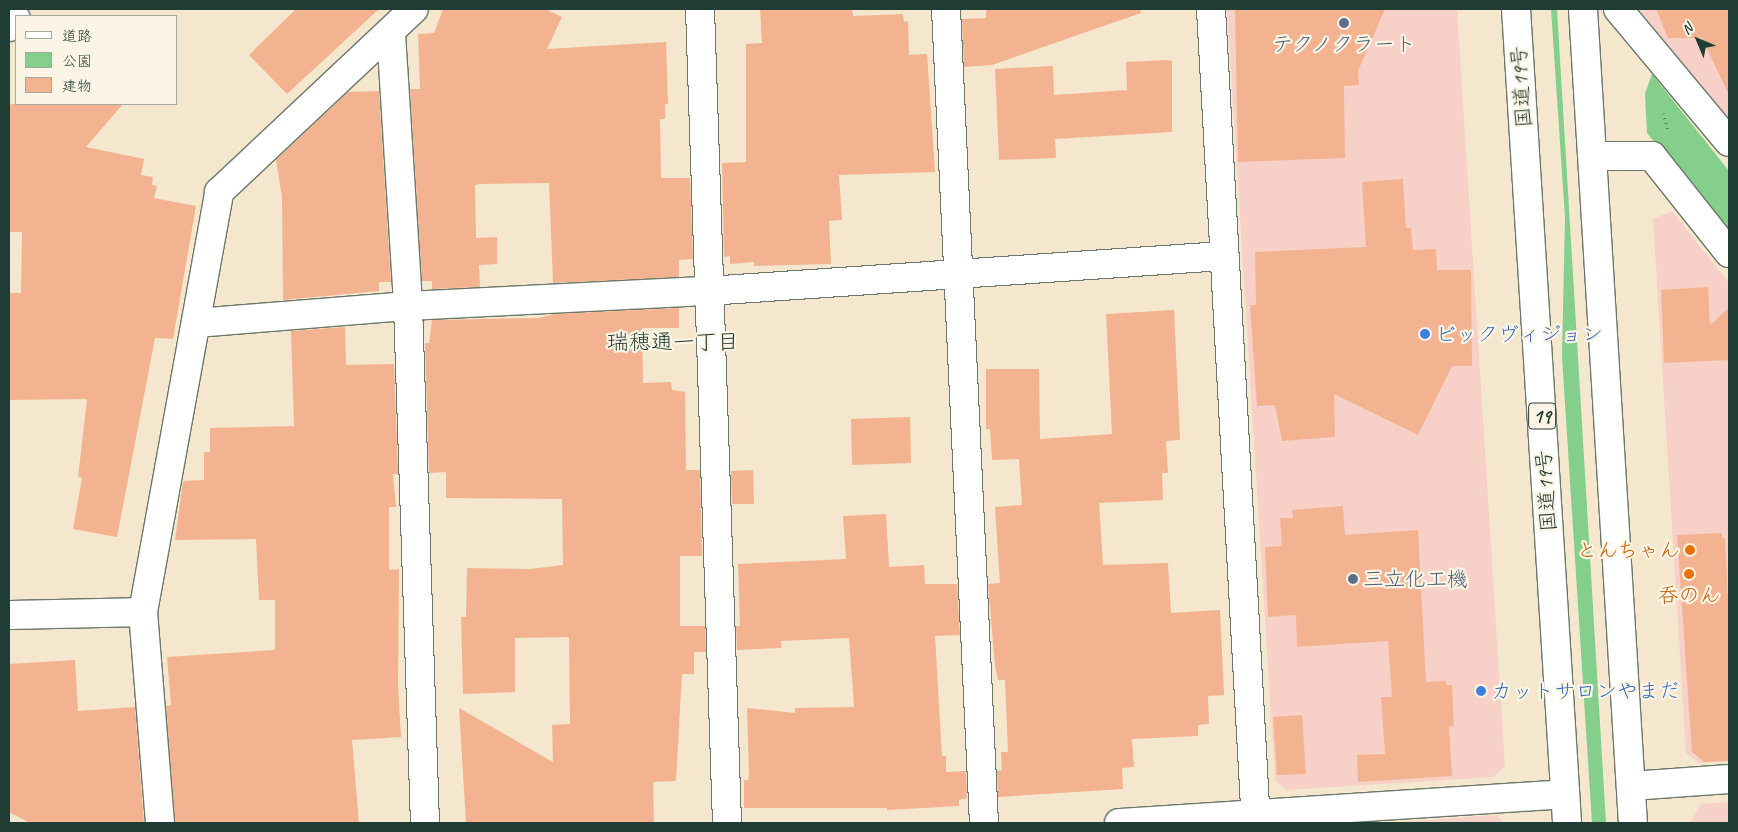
<!DOCTYPE html>
<meta charset="utf-8">
<style>
body{margin:0}
#map{position:relative;width:1738px;height:832px;overflow:hidden;background:#f4e7cd;font-family:Caveat,"Klee One",sans-serif}
div>[style]{position:absolute}
.built>*{inset:0;background:#f7d1c8}
.green>*{inset:0;background:#84cf8c}
.building>*{inset:0;background:#f3b391}
.path>*{height:3px;margin-top:-1.5px;transform-origin:0;background:repeating-linear-gradient(90deg,#6a786a 0 1px,transparent 0 5px)}
.roads{filter:drop-shadow(1px 0 #6a786a) drop-shadow(-1px 0 #6a786a) drop-shadow(0 1px #6a786a) drop-shadow(0 -1px #6a786a)}
.minor>*{height:28px;margin:-14px;padding:0 14px;transform-origin:14px;border-radius:14px;background:#fff}
.highway>*{height:28px;margin:-14px;padding:0 14px;transform-origin:14px;border-radius:14px;background:#fff}
.dots>*{width:14px;height:14px;translate:-50% -50%;box-sizing:border-box;border:2px solid #fcf5e5;border-radius:50%}
span{translate:-50% -50%;white-space:nowrap;text-align:center;line-height:1.15;-webkit-text-stroke:4.5px #fcf5e5;paint-order:stroke}
.shield-label span{padding:1px 4px;background:#fcf5e5;border:1px solid;border-radius:4px;-webkit-text-stroke-width:0}
.shield-label{font-size:20px;color:#1f3d34;font-weight:700}
.service-label{font-size:21px;color:#4e5e75}
.left{translate:0 -50%;text-align:left}
.street-label{font-size:21px;color:#1f3d34}
.shop-label{font-size:21px;color:#366cbe}
.food-label{font-size:21px;color:#c56008}
.right{translate:-100% -50%;text-align:right}
.neighbourhood-label{font-size:22px;color:#1f3d34}
.frame{position:absolute;inset:0;border:10px solid #1f3d34;pointer-events:none}
.legend{position:absolute;left:15px;top:15px;width:162px;height:90px;box-sizing:border-box;background:#fcf5e5;border:1px solid #a4ab9e;margin:0;padding:6px 9px;list-style:none;font-size:15px;color:#1f3d34}
.legend li{display:flex;align-items:center;gap:10px;height:25px}
.legend b{width:25px;border:1px solid #a4ab9e}
.north{position:absolute;left:1673px;top:15px;width:50px;height:50px;-webkit-text-stroke:4px #fcf5e5;paint-order:stroke;rotate:315deg;font-size:14px;font-weight:700;line-height:20px;text-align:center;color:#1f3d34}
.north::after{content:'';display:block;margin:auto;width:18px;height:22px;background:#1f3d34;clip-path:polygon(50% 0,100% 100%,50% 72%,0 100%)}
</style>
<div id="map">
<div class="built">
<i style="clip-path:polygon(1227px 9px,1457px 9px,1505px 766px,1493px 777px,1286px 790px,1275px 780px)"></i>
<i style="clip-path:polygon(1640px 9px,1729px 9px,1729px 121px,1640px 10px)"></i>
<i style="clip-path:polygon(1672px 211px,1729px 283px,1729px 761px,1699px 763px,1686px 753px,1653px 219px)"></i>
<i style="clip-path:polygon(1729px 802px,1729px 823px,1690px 823px,1701px 804px)"></i>
<i style="clip-path:polygon(1497px 815px,1503px 823px,1387px 823px)"></i>
</div>
<div class="green">
<i style="clip-path:polygon(1551px 9px,1557px 9px,1606px 823px,1592px 823px,1562px 357px,1565px 217px)"></i>
<i style="clip-path:polygon(1652px 74px,1729px 171px,1729px 234px,1647px 133px,1645px 94px)"></i>
</div>
<div class="building">
<i style="clip-path:polygon(296px 9px,379px 9px,287px 94px,249px 55px)"></i>
<i style="clip-path:polygon(443px 9px,545px 9px,562px 17px,547px 49px,666px 42px,668px 104px,665px 104px,665px 119px,660px 119px,661px 178px,690px 178px,693px 259px,679px 260px,679px 277px,553px 283px,549px 183px,480px 184px,475px 185px,476px 238px,497px 237px,497px 264px,479px 265px,480px 287px,432px 289px,432px 281px,422px 281px,410px 89px,420px 89px,418px 34px,434px 33px)"></i>
<i style="clip-path:polygon(760px 9px,852px 9px,853px 16px,903px 14px,904px 22px,908px 21px,909px 55px,927px 54px,935px 172px,839px 175px,842px 220px,829px 221px,831px 264px,754px 266px,754px 262px,730px 264px,730px 256px,724px 257px,722px 163px,746px 162px,746px 44px,762px 43px)"></i>
<i style="clip-path:polygon(986px 9px,1140px 9px,1141px 13px,992px 65px,964px 67px,962px 19px,986px 18px)"></i>
<i style="clip-path:polygon(1235px 9px,1385px 9px,1358px 71px,1359px 85px,1344px 86px,1345px 158px,1238px 162px)"></i>
<i style="clip-path:polygon(1656px 9px,1729px 9px,1729px 95px,1702px 38px,1668px 38px)"></i>
<i style="clip-path:polygon(1166px 60px,1172px 61px,1172px 132px,1055px 139px,1056px 158px,999px 160px,995px 69px,1053px 66px,1054px 95px,1127px 90px,1126px 62px)"></i>
<i style="clip-path:polygon(379px 91px,391px 282px,379px 282px,379px 291px,283px 300px,282px 197px,276px 160px,348px 92px)"></i>
<i style="clip-path:polygon(9px 104px,123px 104px,86px 147px,144px 159px,141px 175px,153px 177px,152px 185px,157px 186px,154px 198px,196px 206px,173px 339px,155px 338px,117px 537px,73px 529px,82px 478px,78px 477px,87px 399px,9px 400px,9px 293px,21px 293px,22px 232px,9px 232px)"></i>
<i style="clip-path:polygon(1403px 179px,1406px 228px,1411px 228px,1413px 250px,1436px 249px,1437px 270px,1471px 270px,1472px 366px,1452px 366px,1418px 435px,1334px 394px,1335px 437px,1282px 441px,1275px 405px,1257px 406px,1250px 305px,1256px 305px,1255px 252px,1366px 247px,1362px 182px)"></i>
<i style="clip-path:polygon(1708px 287px,1710px 325px,1729px 308px,1729px 360px,1664px 363px,1661px 290px)"></i>
<i style="clip-path:polygon(679px 308px,679px 328px,642px 328px,643px 383px,671px 382px,672px 390px,685px 392px,686px 470px,700px 470px,702px 556px,680px 556px,680px 626px,705px 626px,706px 652px,694px 652px,694px 674px,682px 674px,676px 781px,653px 782px,654px 823px,466px 823px,459px 708px,553px 762px,552px 725px,570px 724px,569px 637px,515px 638px,515px 692px,463px 694px,461px 617px,466px 617px,467px 568px,531px 569px,563px 565px,562px 499px,446px 498px,446px 472px,429px 473px,425px 343px,429px 343px,432px 320px,539px 318px,554px 314px)"></i>
<i style="clip-path:polygon(1174px 310px,1180px 440px,1166px 441px,1168px 473px,1162px 473px,1163px 500px,1099px 503px,1103px 565px,1168px 563px,1171px 613px,1220px 610px,1224px 695px,1208px 696px,1209px 724px,1198px 725px,1198px 736px,1132px 739px,1134px 767px,1122px 768px,1123px 789px,998px 797px,997px 771px,1002px 770px,1001px 752px,1008px 752px,1005px 680px,998px 680px,995px 666px,988px 584px,1000px 583px,995px 507px,1022px 505px,1019px 459px,992px 460px,990px 429px,986px 429px,986px 369px,1039px 369px,1040px 439px,1112px 434px,1106px 314px)"></i>
<i style="clip-path:polygon(345px 327px,346px 365px,394px 364px,398px 474px,393px 474px,396px 507px,389px 507px,389px 570px,399px 569px,398px 686px,401px 737px,352px 740px,359px 823px,175px 823px,166px 706px,171px 705px,167px 657px,275px 650px,275px 600px,259px 600px,256px 539px,175px 540px,183px 481px,204px 480px,204px 452px,210px 452px,210px 428px,294px 426px,291px 331px)"></i>
<i style="clip-path:polygon(910px 417px,911px 463px,852px 465px,851px 419px)"></i>
<i style="clip-path:polygon(753px 470px,754px 504px,732px 504px,731px 471px)"></i>
<i style="clip-path:polygon(1343px 506px,1345px 535px,1418px 530px,1426px 682px,1446px 681px,1446px 685px,1452px 685px,1454px 726px,1449px 726px,1452px 776px,1358px 782px,1357px 755px,1385px 754px,1381px 697px,1392px 697px,1388px 641px,1297px 647px,1296px 615px,1268px 617px,1265px 547px,1282px 546px,1280px 518px,1293px 518px,1292px 510px)"></i>
<i style="clip-path:polygon(886px 514px,889px 567px,924px 565px,925px 584px,957px 584px,960px 635px,935px 636px,942px 756px,946px 756px,946px 772px,966px 771px,967px 798px,959px 800px,959px 806px,887px 810px,887px 808px,744px 808px,744px 780px,748px 780px,749px 776px,747px 708px,795px 713px,795px 708px,854px 707px,849px 638px,781px 641px,781px 648px,737px 650px,736px 626px,740px 626px,738px 564px,846px 559px,843px 516px)"></i>
<i style="clip-path:polygon(1722px 533px,1722px 538px,1725px 538px,1729px 621px,1729px 761px,1704px 762px,1692px 752px,1677px 535px)"></i>
<i style="clip-path:polygon(75px 660px,78px 711px,135px 707px,144px 823px,30px 823px,9px 812px,9px 664px)"></i>
<i style="clip-path:polygon(1302px 715px,1306px 774px,1277px 775px,1273px 717px)"></i>
</div>
<div class="path">
<i style="left:1663px;top:113px;width:17px;rotate:73deg"></i>
</div>
<div class="roads">
<div class="minor">
<i style="left:700px;top:9px;width:814px;rotate:88.1deg"></i>
<i style="left:946px;top:9px;width:815px;rotate:87.33deg"></i>
<i style="left:1211px;top:9px;width:815px;rotate:86.84deg"></i>
<i style="left:1618px;top:9px;width:173px;rotate:50.2deg"></i>
<i style="left:9px;top:27px;width:11px;rotate:-52deg"></i>
<i style="left:391px;top:33px;width:274px;rotate:86.4deg"></i>
<i style="left:408px;top:306px;width:517px;rotate:88.12deg"></i>
<i style="left:1593px;top:156px;width:59px"></i>
<i style="left:1652px;top:156px;width:124px;rotate:51.6deg"></i>
<i style="left:196px;top:323px;width:213px;rotate:-4.6deg"></i>
<i style="left:408px;top:306px;width:300px;rotate:-2.9deg"></i>
<i style="left:708px;top:291px;width:516px;rotate:-3.89deg"></i>
<i style="left:9px;top:615px;width:134px;rotate:-1.3deg"></i>
<i style="left:1631px;top:786px;width:98px;rotate:-4.1deg"></i>
<i style="left:160px;top:823px;width:212px;rotate:-94.6deg"></i>
<i style="left:143px;top:612px;width:427px;rotate:-79.7deg"></i>
<i style="left:219px;top:192px;width:267px;rotate:-43.2deg"></i>
<i style="left:1119px;top:823px;width:447px;rotate:-3.7deg"></i>
</div>
<div class="highway">
<i style="left:1516px;top:9px;width:816px;rotate:86.41deg"></i>
<i style="left:1583px;top:9px;width:816px;rotate:86.49deg"></i>
</div>
</div>
<div class="dots">
<i style="left:1344px;top:23px;background:#5c6f8a"></i>
<i style="left:1425px;top:334px;background:#3f7fe0"></i>
<i style="left:1690px;top:550px;background:#e8710a"></i>
<i style="left:1689px;top:574px;background:#e8710a"></i>
<i style="left:1353px;top:579px;background:#5c6f8a"></i>
<i style="left:1481px;top:691px;background:#3f7fe0"></i>
</div>
<div class="shield-label">
<span style="left:1542px;top:416px">19</span>
</div>
<div class="service-label">
<span style="left:1344px;top:44px">テクノクラート</span>
<span class="left" style="left:1363px;top:579px">三立化工機</span>
</div>
<div class="street-label">
<span style="left:1521px;top:87px;rotate:-94deg">国道19号</span>
<span style="left:1546px;top:491px;rotate:-94deg">国道19号</span>
</div>
<div class="shop-label">
<span class="left" style="left:1435px;top:334px">ビックヴィジョン</span>
<span class="left" style="left:1491px;top:691px">カットサロンやまだ</span>
</div>
<div class="food-label">
<span class="right" style="left:1680px;top:550px">とんちゃん</span>
<span style="left:1689px;top:595px">呑のん</span>
</div>
<div class="neighbourhood-label">
<span style="left:673px;top:343px">瑞穂通一丁目</span>
</div>
<div class="frame"></div>
<ul class="legend">
<li><b style="height:6px;background:#fff"></b>道路</li>
<li><b style="height:14px;background:#84cf8c"></b>公園</li>
<li><b style="height:14px;background:#f3b391"></b>建物</li>
</ul>
<div class="north">N</div>
</div>
